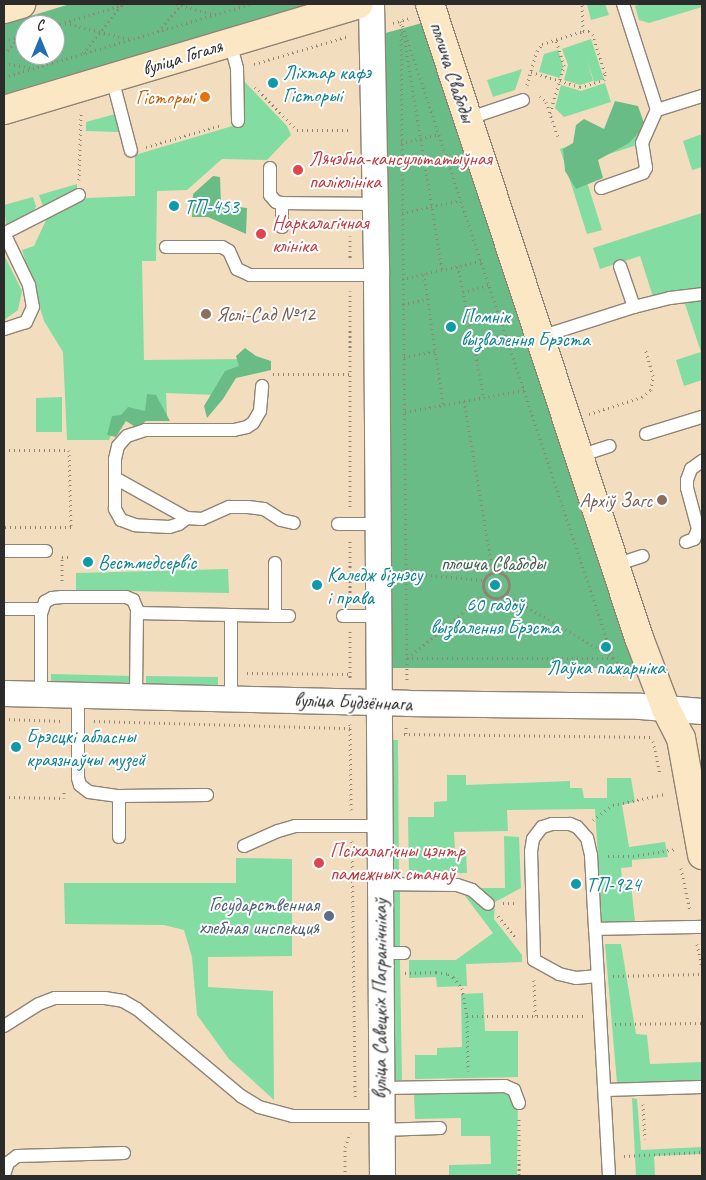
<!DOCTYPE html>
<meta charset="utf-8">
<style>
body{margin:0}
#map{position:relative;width:706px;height:1180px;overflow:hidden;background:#f3ddbf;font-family:Caveat,sans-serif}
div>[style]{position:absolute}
.green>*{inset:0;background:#83dca1}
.forest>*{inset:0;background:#6abc87}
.path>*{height:3px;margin-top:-1.5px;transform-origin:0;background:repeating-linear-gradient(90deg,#8f8475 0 1px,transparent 0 5px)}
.path>.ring{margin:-1.5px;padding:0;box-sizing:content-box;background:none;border:3px solid #8f8475;border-radius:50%}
.roads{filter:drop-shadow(1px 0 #8f8475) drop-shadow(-1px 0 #8f8475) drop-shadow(0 1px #8f8475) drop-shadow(0 -1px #8f8475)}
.lane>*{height:12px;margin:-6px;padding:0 6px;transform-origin:6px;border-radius:6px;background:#fff}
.street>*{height:25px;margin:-12.5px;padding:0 12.5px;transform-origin:12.5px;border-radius:12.5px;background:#fff}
.secondary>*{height:28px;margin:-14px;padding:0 14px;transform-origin:14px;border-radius:14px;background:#fbe7c3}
.dots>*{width:14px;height:14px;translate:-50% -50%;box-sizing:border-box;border:2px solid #fff;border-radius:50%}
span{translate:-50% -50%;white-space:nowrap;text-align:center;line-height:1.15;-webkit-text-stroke:4px #fff;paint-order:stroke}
.street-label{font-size:20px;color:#2b2b2b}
.culture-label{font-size:20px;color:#0d838f}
.left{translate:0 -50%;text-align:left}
.food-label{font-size:20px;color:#c56008}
.right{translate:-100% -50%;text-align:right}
.health-label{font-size:20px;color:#be3a42}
.education-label{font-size:20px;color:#785e54}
.park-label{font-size:20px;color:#45604e}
.service-label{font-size:20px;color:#4e5e75}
.frame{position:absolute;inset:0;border:5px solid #2b2b2b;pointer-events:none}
.north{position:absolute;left:15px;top:15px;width:50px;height:50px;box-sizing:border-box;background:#fff;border:1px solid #aaa;border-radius:50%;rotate:0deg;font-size:14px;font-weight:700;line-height:20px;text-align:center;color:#2b2b2b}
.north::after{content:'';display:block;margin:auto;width:18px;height:22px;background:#1f6fb2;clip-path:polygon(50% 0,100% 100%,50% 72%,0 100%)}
</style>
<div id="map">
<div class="green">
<i style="clip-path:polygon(587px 4px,605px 4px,609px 15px,591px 20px)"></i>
<i style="clip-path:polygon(642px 4px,702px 4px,702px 7px,649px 23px,639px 20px,635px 6px)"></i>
<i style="clip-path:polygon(591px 39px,604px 79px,594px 82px,587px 59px,593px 81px,580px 85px,564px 80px,568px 65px,562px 49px)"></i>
<i style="clip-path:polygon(558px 50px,563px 66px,560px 78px,539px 72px,544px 54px)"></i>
<i style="clip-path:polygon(522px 69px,515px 90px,493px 97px,487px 80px)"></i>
<i style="clip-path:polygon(240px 77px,287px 126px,291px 135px,267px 160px,222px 159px,187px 190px,157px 191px,156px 261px,142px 261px,144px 360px,247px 359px,215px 395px,166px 393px,167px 415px,119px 417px,109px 440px,67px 440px,63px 352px,44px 321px,22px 250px,34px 246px,47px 218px,87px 198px,135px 196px,135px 155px,239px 124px)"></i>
<i style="clip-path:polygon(605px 83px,611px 102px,564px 117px,555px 108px,561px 85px,581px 91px)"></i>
<i style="clip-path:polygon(119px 113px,119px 132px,86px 131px,86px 122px)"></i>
<i style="clip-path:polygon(644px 122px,637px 145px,581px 163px,602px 230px,587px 234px,560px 149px)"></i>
<i style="clip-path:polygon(702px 134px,702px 167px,692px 170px,683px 141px)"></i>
<i style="clip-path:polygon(77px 184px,77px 197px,43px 206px,39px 195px)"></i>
<i style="clip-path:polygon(33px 197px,36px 206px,34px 211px,6px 225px,4px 205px)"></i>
<i style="clip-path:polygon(702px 213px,702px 380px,684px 386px,676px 360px,701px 352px,681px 292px,654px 300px,640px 256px,600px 269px,593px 248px)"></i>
<i style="clip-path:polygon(4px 255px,22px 291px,18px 310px,4px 320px)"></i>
<i style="clip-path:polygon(62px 397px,62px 432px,36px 432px,36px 398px)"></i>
<i style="clip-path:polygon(228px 569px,229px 593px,76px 590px,76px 573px)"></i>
<i style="clip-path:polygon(51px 674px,133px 676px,133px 683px,51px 682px)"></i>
<i style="clip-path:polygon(146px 676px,218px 677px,218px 686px,146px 684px)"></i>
<i style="clip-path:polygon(387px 740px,398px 740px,399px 880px,389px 880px)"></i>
<i style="clip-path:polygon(447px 775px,466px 775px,466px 785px,570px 781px,570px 788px,582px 788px,584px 798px,607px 798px,607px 778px,631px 778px,635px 802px,622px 805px,629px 847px,665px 842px,668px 857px,632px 860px,632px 867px,621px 868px,622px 884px,631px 884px,635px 922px,602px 922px,595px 809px,507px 810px,508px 831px,454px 832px,455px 851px,466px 851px,467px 873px,409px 874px,408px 817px,434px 817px,434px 802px,447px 801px)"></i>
<i style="clip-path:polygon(504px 836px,519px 837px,521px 888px,495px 902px,494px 919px,522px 955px,522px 962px,466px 964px,467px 986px,437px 987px,436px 977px,409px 978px,409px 960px,456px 960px,493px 933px,459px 888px,505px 888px)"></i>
<i style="clip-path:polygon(236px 858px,292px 859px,292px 956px,208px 957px,208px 987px,273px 991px,274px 1100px,229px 1059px,197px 1015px,192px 957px,184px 930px,164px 925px,65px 924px,64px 883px,236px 883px)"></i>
<i style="clip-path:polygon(388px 890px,400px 890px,400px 949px,389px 949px)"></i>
<i style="clip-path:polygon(605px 944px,621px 944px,636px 1034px,647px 1035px,650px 1064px,702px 1062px,702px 1082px,617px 1083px)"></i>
<i style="clip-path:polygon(389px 960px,400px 960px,402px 1080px,390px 1080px)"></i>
<i style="clip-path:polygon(483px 993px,485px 1031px,518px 1031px,518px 1077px,415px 1079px,415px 1055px,437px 1055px,437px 1048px,462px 1047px,461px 994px)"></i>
<i style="clip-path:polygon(518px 1091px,517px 1176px,449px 1176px,449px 1165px,491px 1164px,490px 1136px,461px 1136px,461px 1118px,415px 1119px,414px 1093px)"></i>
<i style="clip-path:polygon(632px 1098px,637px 1099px,641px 1150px,702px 1147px,702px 1154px,654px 1156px,655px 1176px,636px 1176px)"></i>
</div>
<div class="forest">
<i style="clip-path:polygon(evenodd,70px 4px,307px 4px,307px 5px,4px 94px,4px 24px,70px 4px,25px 25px,55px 25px,55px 55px,25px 55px,25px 25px)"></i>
<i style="clip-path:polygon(422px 23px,637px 668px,390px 668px,382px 34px)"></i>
<i style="clip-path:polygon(615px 101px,638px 106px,645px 126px,629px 143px,598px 160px,603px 178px,576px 189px,565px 171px,563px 149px,573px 143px,576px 125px,584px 119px,604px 129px)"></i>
<i style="clip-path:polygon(213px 176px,220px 177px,221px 205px,247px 208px,246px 234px,208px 217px,192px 217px,193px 194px)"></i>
<i style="clip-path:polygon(245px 348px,256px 356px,271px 361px,271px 370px,236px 378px,223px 399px,207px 418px,204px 406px,225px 371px,239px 366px,236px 356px)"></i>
<i style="clip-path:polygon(147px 394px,156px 395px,170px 421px,146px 421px,137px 428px,126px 421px,116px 437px,107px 435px,112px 416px,121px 415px,128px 407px,145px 411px)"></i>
</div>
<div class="path">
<i style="left:176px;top:4px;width:39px;rotate:15deg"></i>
<i style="left:401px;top:21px;width:671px;rotate:71.59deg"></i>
<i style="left:613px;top:658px;width:23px;rotate:56deg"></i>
<i style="left:65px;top:23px;width:66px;rotate:14deg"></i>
<i style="left:393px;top:23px;width:19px;rotate:-16deg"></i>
<i style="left:401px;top:24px;width:657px;rotate:89.48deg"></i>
<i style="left:55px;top:25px;width:74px;rotate:-16.5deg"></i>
<i style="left:158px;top:31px;width:36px;rotate:-48deg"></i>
<i style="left:403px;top:31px;width:242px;rotate:80.7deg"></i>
<i style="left:4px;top:41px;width:22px;rotate:-16deg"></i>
<i style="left:83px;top:53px;width:62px;rotate:-50.9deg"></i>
<i style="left:4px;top:54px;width:24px;rotate:-48deg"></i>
<i style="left:4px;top:63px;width:27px;rotate:10deg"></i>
<i style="left:254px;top:64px;width:99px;rotate:-16.4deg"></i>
<i style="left:531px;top:72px;width:51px;rotate:17deg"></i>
<i style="left:580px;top:87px;width:25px;rotate:-16deg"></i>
<i style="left:604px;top:80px;width:7px;rotate:-82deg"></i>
<i style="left:605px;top:73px;width:40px;rotate:-108deg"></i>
<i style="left:593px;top:35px;width:6px;rotate:-135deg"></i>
<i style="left:589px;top:31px;width:6px;rotate:180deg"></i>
<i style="left:4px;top:77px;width:258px;rotate:-16.5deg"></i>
<i style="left:527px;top:85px;width:35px;rotate:-74deg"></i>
<i style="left:537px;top:51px;width:9px;rotate:-54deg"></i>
<i style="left:542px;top:44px;width:43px;rotate:-17.6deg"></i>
<i style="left:583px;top:31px;width:27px;rotate:-92deg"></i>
<i style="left:255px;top:87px;width:60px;rotate:45.7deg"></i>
<i style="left:297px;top:130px;width:53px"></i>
<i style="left:540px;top:96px;width:8px;rotate:45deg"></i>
<i style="left:546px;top:102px;width:36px;rotate:71deg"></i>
<i style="left:550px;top:113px;width:49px;rotate:-73.4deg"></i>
<i style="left:564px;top:66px;width:28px;rotate:-107deg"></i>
<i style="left:401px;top:143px;width:39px;rotate:-13deg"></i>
<i style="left:146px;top:147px;width:78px;rotate:-16.3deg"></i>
<i style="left:79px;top:180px;width:66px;rotate:-88.3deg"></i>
<i style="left:402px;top:213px;width:60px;rotate:-12.4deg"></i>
<i style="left:350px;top:236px;width:24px;rotate:90deg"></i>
<i style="left:458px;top:266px;width:135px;rotate:78.9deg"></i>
<i style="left:424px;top:274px;width:132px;rotate:81.7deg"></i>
<i style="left:402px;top:279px;width:81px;rotate:-12.8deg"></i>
<i style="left:350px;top:291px;width:216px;rotate:90deg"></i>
<i style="left:463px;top:292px;width:27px;rotate:-15deg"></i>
<i style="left:403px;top:304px;width:25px;rotate:-12deg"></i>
<i style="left:473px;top:343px;width:34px;rotate:-14deg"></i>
<i style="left:404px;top:357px;width:32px;rotate:-11deg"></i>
<i style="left:273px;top:374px;width:77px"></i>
<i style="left:464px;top:401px;width:173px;rotate:80.4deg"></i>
<i style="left:405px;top:412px;width:121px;rotate:-10.5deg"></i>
<i style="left:589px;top:414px;width:56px;rotate:-17.8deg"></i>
<i style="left:642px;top:397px;width:11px;rotate:-38deg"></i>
<i style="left:651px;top:390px;width:14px;rotate:-82deg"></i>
<i style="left:653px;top:376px;width:29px;rotate:-106deg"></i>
<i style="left:4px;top:450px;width:65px"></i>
<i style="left:69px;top:450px;width:77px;rotate:88.5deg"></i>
<i style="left:71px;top:527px;width:67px;rotate:180deg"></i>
<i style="left:350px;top:541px;width:59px;rotate:90deg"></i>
<i class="ring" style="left:483px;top:572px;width:23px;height:23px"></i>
<i style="left:406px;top:573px;width:77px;rotate:5.2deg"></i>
<i style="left:62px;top:581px;width:24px;rotate:-90deg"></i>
<i style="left:62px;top:557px;width:6px"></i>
<i style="left:505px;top:594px;width:125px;rotate:30.3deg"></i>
<i style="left:350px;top:631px;width:49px;rotate:90deg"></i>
<i style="left:407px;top:658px;width:206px"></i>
<i style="left:408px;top:658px;width:102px;rotate:-39.8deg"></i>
<i style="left:247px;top:673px;width:104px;rotate:0.6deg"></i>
<i style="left:4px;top:719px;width:59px;rotate:1.9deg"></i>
<i style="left:94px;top:721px;width:257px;rotate:1.6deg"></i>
<i style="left:350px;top:724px;width:86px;rotate:89.3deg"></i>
<i style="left:404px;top:734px;width:249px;rotate:0.7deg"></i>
<i style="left:406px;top:734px;width:10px;rotate:-90deg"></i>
<i style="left:653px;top:741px;width:34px;rotate:78deg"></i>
<i style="left:4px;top:797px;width:60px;rotate:1deg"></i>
<i style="left:64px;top:798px;width:6px;rotate:-90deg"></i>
<i style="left:593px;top:820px;width:25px;rotate:-37deg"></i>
<i style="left:613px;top:805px;width:53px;rotate:-11.9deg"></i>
<i style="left:352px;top:841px;width:259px;rotate:89.3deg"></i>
<i style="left:608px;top:856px;width:25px"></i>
<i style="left:633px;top:856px;width:44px;rotate:-9.2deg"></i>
<i style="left:681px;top:868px;width:44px;rotate:78.2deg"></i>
<i style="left:503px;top:903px;width:14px"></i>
<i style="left:498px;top:916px;width:28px;rotate:51deg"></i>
<i style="left:697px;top:944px;width:24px;rotate:78deg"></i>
<i style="left:405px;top:973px;width:31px;rotate:-2deg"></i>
<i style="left:436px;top:972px;width:12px;rotate:9deg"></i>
<i style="left:448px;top:974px;width:6px;rotate:31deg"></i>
<i style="left:453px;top:977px;width:14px;rotate:51deg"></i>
<i style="left:462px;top:988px;width:28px;rotate:80deg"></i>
<i style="left:467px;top:1016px;width:55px;rotate:89deg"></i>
<i style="left:613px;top:976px;width:89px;rotate:-1.3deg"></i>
<i style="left:534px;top:980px;width:36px;rotate:88deg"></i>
<i style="left:467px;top:1016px;width:117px"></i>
<i style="left:615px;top:1024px;width:87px;rotate:-0.7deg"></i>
<i style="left:643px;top:1104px;width:35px;rotate:87deg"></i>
<i style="left:519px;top:1119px;width:57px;rotate:90deg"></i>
<i style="left:624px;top:1156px;width:78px;rotate:-2.9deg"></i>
<i style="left:345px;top:1176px;width:29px;rotate:-90deg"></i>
<i style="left:345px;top:1147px;width:15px;rotate:-70deg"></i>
</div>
<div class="roads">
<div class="lane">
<i style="left:623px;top:4px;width:111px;rotate:72.2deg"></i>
<i style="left:657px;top:110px;width:47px;rotate:-17.3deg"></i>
<i style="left:230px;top:42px;width:27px;rotate:75deg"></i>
<i style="left:237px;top:68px;width:53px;rotate:88.9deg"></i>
<i style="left:112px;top:78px;width:75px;rotate:75.4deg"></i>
<i style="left:467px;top:119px;width:59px;rotate:-18.7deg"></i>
<i style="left:270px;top:168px;width:27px;rotate:90deg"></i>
<i style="left:270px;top:195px;width:9px;rotate:49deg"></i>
<i style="left:276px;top:202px;width:6px;rotate:9deg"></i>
<i style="left:601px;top:188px;width:45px;rotate:-19.7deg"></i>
<i style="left:643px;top:173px;width:6px;rotate:-59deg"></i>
<i style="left:646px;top:168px;width:25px;rotate:-99deg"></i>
<i style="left:642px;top:143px;width:36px;rotate:-66deg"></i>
<i style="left:282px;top:227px;width:24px;rotate:-90deg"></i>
<i style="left:282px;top:203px;width:93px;rotate:0.6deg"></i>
<i style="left:4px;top:233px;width:58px;rotate:64.3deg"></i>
<i style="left:29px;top:285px;width:22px;rotate:80deg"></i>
<i style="left:33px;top:307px;width:17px;rotate:115deg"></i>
<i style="left:26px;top:322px;width:23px;rotate:162deg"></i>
<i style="left:5px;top:233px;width:83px;rotate:-27.2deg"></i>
<i style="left:166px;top:247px;width:56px"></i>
<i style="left:222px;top:247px;width:8px;rotate:30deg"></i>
<i style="left:229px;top:251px;width:20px;rotate:66deg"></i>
<i style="left:237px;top:269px;width:14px;rotate:25deg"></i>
<i style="left:250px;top:275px;width:126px"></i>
<i style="left:634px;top:307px;width:37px;rotate:-14deg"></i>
<i style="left:670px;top:298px;width:32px;rotate:-7deg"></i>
<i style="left:540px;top:337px;width:99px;rotate:-17.7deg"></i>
<i style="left:634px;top:307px;width:43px;rotate:-108.9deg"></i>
<i style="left:646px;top:434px;width:59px;rotate:-16.9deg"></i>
<i style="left:579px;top:456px;width:32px;rotate:-18deg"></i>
<i style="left:115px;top:478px;width:82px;rotate:29.1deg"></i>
<i style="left:187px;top:518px;width:15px;rotate:4deg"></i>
<i style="left:202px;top:519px;width:30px;rotate:-24deg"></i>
<i style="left:229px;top:507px;width:19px"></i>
<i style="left:248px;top:507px;width:16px;rotate:7deg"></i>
<i style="left:264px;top:509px;width:20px;rotate:33deg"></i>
<i style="left:281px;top:520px;width:13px;rotate:13deg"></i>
<i style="left:187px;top:518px;width:10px;rotate:143deg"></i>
<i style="left:179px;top:524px;width:10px;rotate:163deg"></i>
<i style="left:169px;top:527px;width:34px;rotate:-177deg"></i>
<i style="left:135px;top:525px;width:15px;rotate:-160deg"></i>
<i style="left:121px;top:520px;width:13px;rotate:-119deg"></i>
<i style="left:115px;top:509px;width:50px;rotate:-90deg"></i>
<i style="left:115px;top:459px;width:13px;rotate:-77deg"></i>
<i style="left:118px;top:446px;width:13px;rotate:-48deg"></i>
<i style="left:127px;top:436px;width:19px;rotate:-18deg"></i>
<i style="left:145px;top:430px;width:89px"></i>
<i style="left:234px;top:430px;width:13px;rotate:-13deg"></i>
<i style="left:247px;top:427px;width:7px;rotate:-34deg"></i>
<i style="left:253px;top:423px;width:14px;rotate:-60deg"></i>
<i style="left:260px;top:411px;width:25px;rotate:-85deg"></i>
<i style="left:338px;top:524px;width:38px"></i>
<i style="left:686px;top:542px;width:9px;rotate:-21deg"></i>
<i style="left:694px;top:539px;width:11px;rotate:-68deg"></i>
<i style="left:698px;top:529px;width:42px;rotate:-105deg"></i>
<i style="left:687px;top:488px;width:8px;rotate:-90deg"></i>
<i style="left:687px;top:480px;width:12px;rotate:-70deg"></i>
<i style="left:691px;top:469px;width:14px;rotate:-36deg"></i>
<i style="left:4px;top:551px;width:42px"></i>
<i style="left:275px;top:563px;width:53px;rotate:90deg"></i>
<i style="left:275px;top:616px;width:14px"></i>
<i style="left:615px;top:565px;width:29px;rotate:-18deg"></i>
<i style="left:4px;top:609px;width:37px"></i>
<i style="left:137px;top:613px;width:94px;rotate:1.2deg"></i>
<i style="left:231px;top:615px;width:83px;rotate:90deg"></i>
<i style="left:231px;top:615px;width:44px;rotate:1.3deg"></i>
<i style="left:343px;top:616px;width:34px"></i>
<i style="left:41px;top:694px;width:80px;rotate:-90deg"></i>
<i style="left:41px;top:614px;width:13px;rotate:-72deg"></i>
<i style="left:45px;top:602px;width:8px;rotate:-30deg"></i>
<i style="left:52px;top:598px;width:10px;rotate:-6deg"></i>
<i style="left:62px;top:597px;width:64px"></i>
<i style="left:126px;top:597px;width:8px;rotate:23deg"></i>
<i style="left:133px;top:600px;width:10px;rotate:66deg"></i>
<i style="left:137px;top:609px;width:87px;rotate:90.7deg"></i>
<i style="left:78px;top:695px;width:83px;rotate:90deg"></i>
<i style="left:78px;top:778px;width:7px;rotate:74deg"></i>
<i style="left:80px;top:785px;width:11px;rotate:38deg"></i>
<i style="left:89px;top:792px;width:30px;rotate:8deg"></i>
<i style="left:119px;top:796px;width:88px;rotate:-0.7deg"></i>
<i style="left:119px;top:837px;width:41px;rotate:-90deg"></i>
<i style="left:244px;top:846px;width:37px;rotate:-24deg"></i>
<i style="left:278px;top:831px;width:18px;rotate:-16deg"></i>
<i style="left:295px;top:826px;width:84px"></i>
<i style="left:379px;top:884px;width:78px;rotate:0.7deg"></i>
<i style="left:457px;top:885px;width:16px;rotate:18deg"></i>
<i style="left:472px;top:890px;width:21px;rotate:41deg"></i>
<i style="left:595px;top:929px;width:74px;rotate:-93.1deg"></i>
<i style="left:591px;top:855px;width:17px;rotate:-103deg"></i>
<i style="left:587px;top:838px;width:15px;rotate:-132deg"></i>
<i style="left:577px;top:827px;width:8px;rotate:-157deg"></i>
<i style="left:570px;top:824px;width:18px;rotate:180deg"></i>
<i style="left:552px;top:824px;width:10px;rotate:163deg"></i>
<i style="left:542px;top:827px;width:15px;rotate:127deg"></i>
<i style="left:533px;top:839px;width:12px;rotate:99deg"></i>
<i style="left:531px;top:851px;width:109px;rotate:88.4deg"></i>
<i style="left:534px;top:960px;width:29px;rotate:29deg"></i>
<i style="left:559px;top:974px;width:17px;rotate:13deg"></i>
<i style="left:576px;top:978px;width:22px;rotate:-5deg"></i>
<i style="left:380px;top:953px;width:24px"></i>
<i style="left:4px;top:1026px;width:41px;rotate:-32.2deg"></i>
<i style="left:39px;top:1004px;width:17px;rotate:-21deg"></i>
<i style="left:55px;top:998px;width:50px"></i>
<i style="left:105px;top:998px;width:18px;rotate:9deg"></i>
<i style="left:123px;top:1001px;width:16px;rotate:30deg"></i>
<i style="left:137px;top:1009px;width:136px;rotate:39.9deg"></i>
<i style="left:241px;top:1096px;width:21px;rotate:31deg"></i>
<i style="left:259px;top:1107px;width:34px;rotate:15deg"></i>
<i style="left:292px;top:1116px;width:89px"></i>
<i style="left:381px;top:1088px;width:124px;rotate:-0.9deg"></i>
<i style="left:505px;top:1086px;width:10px;rotate:24deg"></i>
<i style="left:514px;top:1090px;width:14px;rotate:69deg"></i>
<i style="left:605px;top:1090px;width:97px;rotate:-1.8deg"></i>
<i style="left:381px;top:1130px;width:59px;rotate:-1.9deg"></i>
<i style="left:4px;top:1175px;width:13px;rotate:-72deg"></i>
<i style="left:8px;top:1163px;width:11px;rotate:-38deg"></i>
<i style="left:17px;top:1156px;width:107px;rotate:-1.6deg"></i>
<i style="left:609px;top:1176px;width:247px;rotate:-93.2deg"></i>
<i style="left:595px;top:929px;width:107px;rotate:-1.1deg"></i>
</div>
<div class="street">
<i style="left:371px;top:4px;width:271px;rotate:88.9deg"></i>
<i style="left:376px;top:275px;width:901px;rotate:89.62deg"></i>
<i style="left:4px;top:693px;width:403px;rotate:1.4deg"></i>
<i style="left:407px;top:703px;width:233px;rotate:0.7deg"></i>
<i style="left:640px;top:706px;width:62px;rotate:4.6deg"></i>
</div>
<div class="secondary">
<i style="left:430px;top:4px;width:668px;rotate:71.76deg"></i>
<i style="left:639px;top:638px;width:76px;rotate:69.2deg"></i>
<i style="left:666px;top:709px;width:33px;rotate:63deg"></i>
<i style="left:681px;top:738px;width:119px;rotate:79.8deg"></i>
<i style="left:4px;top:9px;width:18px;rotate:-16deg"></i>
<i style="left:4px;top:110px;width:370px;rotate:-16.6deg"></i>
</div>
</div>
<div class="dots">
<i style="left:273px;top:83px;background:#0f9aa8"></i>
<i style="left:205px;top:97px;background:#e8710a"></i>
<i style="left:298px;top:170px;background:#e0444e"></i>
<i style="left:174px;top:206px;background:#0f9aa8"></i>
<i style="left:261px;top:234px;background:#e0444e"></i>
<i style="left:206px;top:314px;background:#8d6e63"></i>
<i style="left:451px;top:327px;background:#0f9aa8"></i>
<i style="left:662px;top:500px;background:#8d6e63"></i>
<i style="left:88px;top:562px;background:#0f9aa8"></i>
<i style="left:317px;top:585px;background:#0f9aa8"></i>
<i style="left:495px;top:585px;background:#0f9aa8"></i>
<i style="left:606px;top:647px;background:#0f9aa8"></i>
<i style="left:16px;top:747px;background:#0f9aa8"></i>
<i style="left:319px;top:863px;background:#e0444e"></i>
<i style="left:576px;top:884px;background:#0f9aa8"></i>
<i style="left:329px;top:916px;background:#5c6f8a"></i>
</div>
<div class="street-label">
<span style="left:182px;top:57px;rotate:-17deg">вуліца Гогаля</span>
<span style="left:452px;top:72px;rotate:72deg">плошча Свабоды</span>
<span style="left:353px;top:702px;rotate:2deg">вуліца Будзённага</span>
<span style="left:380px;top:999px;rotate:-90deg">вуліца Савецкіх Пагранічнікаў</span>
</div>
<div class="culture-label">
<span class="left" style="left:283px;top:84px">Ліхтар кафэ<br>Гісторыі</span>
<span class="left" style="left:184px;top:206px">ТП-453</span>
<span class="left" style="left:461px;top:328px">Помнік<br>вызвалення Брэста</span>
<span class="left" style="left:98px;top:562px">Вестмедсервіс</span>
<span class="left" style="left:327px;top:586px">Каледж бізнэсу<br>і права</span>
<span style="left:495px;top:616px">60 гадоў<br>вызвалення Брэста</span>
<span style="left:606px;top:667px">Лаўка пажарніка</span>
<span class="left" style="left:26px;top:748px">Брэсцкі абласны<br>краязнаўчы музей</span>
<span class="left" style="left:586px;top:884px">ТП-924</span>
</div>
<div class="food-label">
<span class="right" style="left:195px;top:97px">Гісторыі</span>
</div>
<div class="health-label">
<span class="left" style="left:309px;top:170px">Лячэбна-кансультатыўная<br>паліклініка</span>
<span class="left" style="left:272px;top:234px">Наркалагічная<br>клініка</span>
<span class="left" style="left:330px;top:862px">Псіхалагічны цэнтр<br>памежных станаў</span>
</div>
<div class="education-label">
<span class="left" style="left:216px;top:314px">Яслі-Сад №12</span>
<span class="right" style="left:652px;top:500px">Архіў Загс</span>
</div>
<div class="park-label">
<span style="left:493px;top:563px">плошча Свабоды</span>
</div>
<div class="service-label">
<span class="right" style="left:319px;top:916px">Государственная<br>хлебная инспекция</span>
</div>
<div class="frame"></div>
<div class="north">С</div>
</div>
